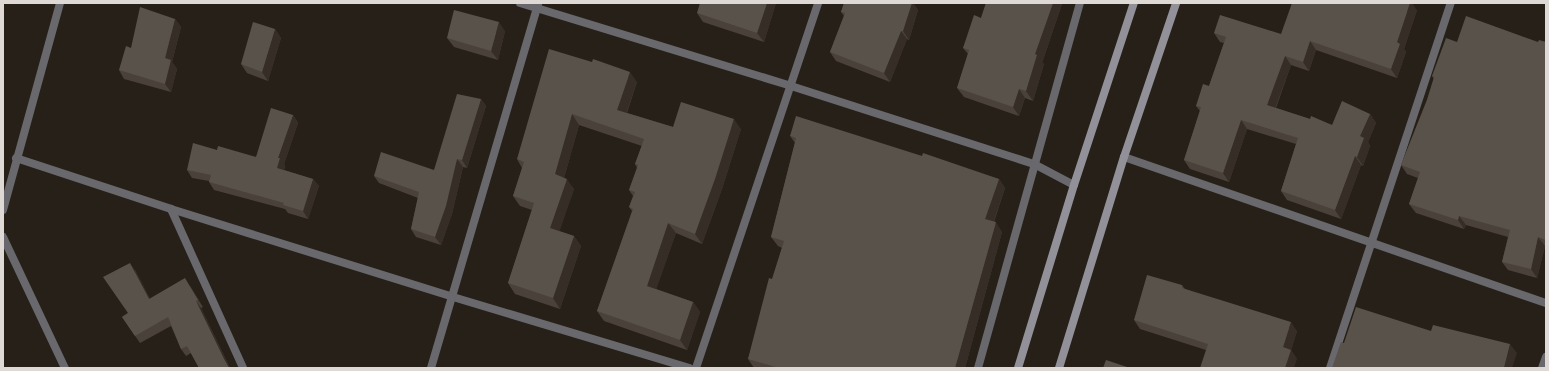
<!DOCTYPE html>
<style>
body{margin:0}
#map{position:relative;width:1549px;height:371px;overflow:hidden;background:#272019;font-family:Inter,sans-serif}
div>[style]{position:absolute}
.minor>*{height:8px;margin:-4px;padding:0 4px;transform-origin:4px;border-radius:4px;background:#69686d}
.secondary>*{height:8px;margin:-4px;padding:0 4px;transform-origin:4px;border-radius:4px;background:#929199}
.wall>*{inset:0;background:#49413a}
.shaded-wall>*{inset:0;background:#352d26}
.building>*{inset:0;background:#59524a}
span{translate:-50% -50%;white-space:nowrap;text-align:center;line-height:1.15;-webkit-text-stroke:4px #1e1710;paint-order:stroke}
.frame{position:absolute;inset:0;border:4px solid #ded9d4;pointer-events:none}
</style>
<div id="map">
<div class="minor">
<i style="left:520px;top:3px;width:283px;rotate:17deg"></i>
<i style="left:791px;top:86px;width:255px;rotate:17.8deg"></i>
<i style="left:1034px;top:164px;width:45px;rotate:27.7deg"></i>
<i style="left:1124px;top:157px;width:447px;rotate:19.1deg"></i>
<i style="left:16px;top:158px;width:163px;rotate:18.2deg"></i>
<i style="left:171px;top:209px;width:295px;rotate:17.3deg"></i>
<i style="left:453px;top:297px;width:247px;rotate:16.7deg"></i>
<i style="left:171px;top:209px;width:175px;rotate:65.6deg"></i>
<i style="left:3px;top:210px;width:215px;rotate:-74.6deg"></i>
<i style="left:3px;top:237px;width:145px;rotate:64.7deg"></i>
<i style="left:431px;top:368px;width:379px;rotate:-73.6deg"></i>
<i style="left:696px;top:368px;width:385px;rotate:-71.5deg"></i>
<i style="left:978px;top:368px;width:379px;rotate:-74.4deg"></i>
<i style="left:1330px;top:368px;width:385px;rotate:-71.7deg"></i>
<i style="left:1542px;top:368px;width:12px;rotate:-70deg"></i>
</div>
<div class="secondary">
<i style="left:1018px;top:368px;width:191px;rotate:-73deg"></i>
<i style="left:1074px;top:185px;width:192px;rotate:-71.8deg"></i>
<i style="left:1059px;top:368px;width:221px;rotate:-72.9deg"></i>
<i style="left:1124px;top:157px;width:163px;rotate:-71.3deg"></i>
</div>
<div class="wall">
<i style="clip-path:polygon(776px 3px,764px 42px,703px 22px,697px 13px)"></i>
<i style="clip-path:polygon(844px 3px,913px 3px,918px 10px,909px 40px,907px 39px,890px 82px,836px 61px,830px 52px,844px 16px,841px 12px)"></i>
<i style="clip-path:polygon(986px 3px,1061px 3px,1062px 4px,1042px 63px,1044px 64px,1033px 101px,1025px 98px,1019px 116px,964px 97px,957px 88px,968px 54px,963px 48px,981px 18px)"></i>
<i style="clip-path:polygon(1417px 10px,1404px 49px,1406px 52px,1397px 78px,1316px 50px,1309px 71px,1291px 65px,1276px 108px,1310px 119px,1332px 125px,1370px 114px,1376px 123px,1368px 142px,1370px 146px,1363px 166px,1361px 165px,1341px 219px,1287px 200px,1281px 191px,1296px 144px,1247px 129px,1229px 182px,1190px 169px,1184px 160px,1200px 111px,1196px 106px,1209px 86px,1224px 43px,1220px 42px,1214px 33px,1281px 34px)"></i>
<i style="clip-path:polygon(175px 19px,181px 27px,172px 62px,177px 69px,171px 92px,124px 79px,119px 70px,131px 48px)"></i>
<i style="clip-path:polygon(275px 29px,281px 38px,268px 81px,247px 73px,241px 64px)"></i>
<i style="clip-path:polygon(505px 31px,498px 60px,454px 47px,447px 38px)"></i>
<i style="clip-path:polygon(1457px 42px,1546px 42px,1546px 247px,1545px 246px,1537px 278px,1508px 270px,1502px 262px,1508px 237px,1466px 225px,1464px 229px,1416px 213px,1409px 204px,1418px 178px,1407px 174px,1401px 165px,1427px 100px,1434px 79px,1432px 76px)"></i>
<i style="clip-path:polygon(592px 62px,637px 82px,627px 113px,673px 127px,741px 129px,722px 189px,702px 244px,676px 233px,656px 289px,693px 302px,700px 312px,687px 350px,604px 321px,597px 311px,632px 211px,629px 207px,633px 196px,629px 190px,637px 168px,635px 164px,642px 146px,579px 125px,564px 178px,574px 189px,559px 231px,574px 236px,581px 246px,560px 309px,515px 294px,508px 283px,532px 210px,520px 206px,513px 196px,522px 168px,517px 159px)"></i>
<i style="clip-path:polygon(481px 99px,486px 106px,467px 168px,463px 167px,452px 214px,441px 245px,416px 237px,411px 229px,418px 198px,379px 183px,374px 176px,434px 170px)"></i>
<i style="clip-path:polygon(293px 115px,298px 123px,284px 164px,285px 166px,284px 170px,313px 179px,319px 186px,308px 219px,288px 213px,285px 209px,214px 190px,209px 182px,209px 181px,192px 178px,187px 170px,217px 150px,256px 157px)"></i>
<i style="clip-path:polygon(790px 136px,922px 156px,999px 179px,1005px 188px,994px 222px,1002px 232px,965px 368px,754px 368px,748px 359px,782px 248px,778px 246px,771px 237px,795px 143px)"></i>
<i style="clip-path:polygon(135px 270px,150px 299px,190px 286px,203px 307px,201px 308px,230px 368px,199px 368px,191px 353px,186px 356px,181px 349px,171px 326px,140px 343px,122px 317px,128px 313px)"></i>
<i style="clip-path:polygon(1182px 285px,1185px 289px,1297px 331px,1291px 350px,1297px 359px,1206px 350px,1140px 329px,1134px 320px)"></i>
</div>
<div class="shaded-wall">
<i style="clip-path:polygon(767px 3px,776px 3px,764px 42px,757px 33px)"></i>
<i style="clip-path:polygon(906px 3px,913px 3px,918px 10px,909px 40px,903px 31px)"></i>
<i style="clip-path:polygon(1053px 3px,1061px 3px,1062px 4px,1042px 63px,1044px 64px,1033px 101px,1026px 91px,1035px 54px)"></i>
<i style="clip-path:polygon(1410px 3px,1412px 3px,1417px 10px,1404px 49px,1406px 52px,1397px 78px,1391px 69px,1397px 42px)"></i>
<i style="clip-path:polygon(175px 19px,181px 27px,172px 62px,177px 69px,171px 92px,165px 84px,165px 58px)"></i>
<i style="clip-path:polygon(499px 22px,505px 31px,498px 60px,491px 51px)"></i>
<i style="clip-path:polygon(275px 29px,281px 38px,268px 81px,262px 72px)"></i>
<i style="clip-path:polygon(901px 31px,907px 39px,890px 82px,884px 73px)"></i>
<i style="clip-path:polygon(1310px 41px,1316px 50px,1309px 71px,1303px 62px)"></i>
<i style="clip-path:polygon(1285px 56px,1291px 65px,1273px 114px,1267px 105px)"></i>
<i style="clip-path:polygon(630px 72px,637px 82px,624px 120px,617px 110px)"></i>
<i style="clip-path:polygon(1019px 89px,1025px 98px,1019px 116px,1013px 107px)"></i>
<i style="clip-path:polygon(481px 99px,486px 106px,467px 168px,462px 160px)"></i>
<i style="clip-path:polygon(572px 114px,579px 125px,562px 185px,555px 174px)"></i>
<i style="clip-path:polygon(1370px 114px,1376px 123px,1368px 142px,1370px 146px,1363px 166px,1357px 157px,1360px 136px)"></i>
<i style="clip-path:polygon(293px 115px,298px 123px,284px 164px,285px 166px,282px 176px,277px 168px,278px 158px)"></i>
<i style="clip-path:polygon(734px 119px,741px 129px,722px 189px,702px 244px,695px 234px)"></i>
<i style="clip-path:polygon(1241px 120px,1247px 129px,1229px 182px,1223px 173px)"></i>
<i style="clip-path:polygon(1355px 156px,1361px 165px,1341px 219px,1335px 210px)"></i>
<i style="clip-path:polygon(457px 159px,463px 167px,452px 214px,441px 245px,435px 237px)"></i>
<i style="clip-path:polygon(313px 179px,319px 186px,308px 219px,303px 211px)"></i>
<i style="clip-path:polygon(567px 179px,574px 189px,557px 239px,550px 228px)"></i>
<i style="clip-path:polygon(999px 179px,1005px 188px,991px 229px,985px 219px)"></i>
<i style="clip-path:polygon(1459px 216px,1466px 225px,1464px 229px,1458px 220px)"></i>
<i style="clip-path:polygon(996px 222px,1002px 232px,965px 368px,955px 368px)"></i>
<i style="clip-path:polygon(668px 223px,676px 233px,654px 296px,647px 286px)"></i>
<i style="clip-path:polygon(574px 236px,581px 246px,560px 309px,553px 298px)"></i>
<i style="clip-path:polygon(1538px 237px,1545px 246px,1537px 278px,1531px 269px)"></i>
<i style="clip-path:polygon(130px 263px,135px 270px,154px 306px,149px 299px)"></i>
<i style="clip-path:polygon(185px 278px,190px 286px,203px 307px,198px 300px)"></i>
<i style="clip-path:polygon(196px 301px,201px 308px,230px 368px,229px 368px,224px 359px)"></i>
<i style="clip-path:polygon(693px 302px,700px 312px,687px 350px,680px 340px)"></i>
<i style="clip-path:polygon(1291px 322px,1297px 331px,1291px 351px,1291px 350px,1297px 359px,1294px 368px,1285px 368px,1283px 347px)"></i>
<i style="clip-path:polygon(1510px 344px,1517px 353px,1512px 368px,1504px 368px)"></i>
</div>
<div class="building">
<i style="clip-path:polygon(700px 3px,767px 3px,757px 33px,697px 13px)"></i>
<i style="clip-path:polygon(844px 3px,912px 3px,903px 31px,901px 31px,884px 73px,830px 52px,845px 13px,841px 12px)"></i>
<i style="clip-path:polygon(986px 3px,1053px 3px,1035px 54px,1037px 55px,1026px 91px,1019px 89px,1013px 107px,957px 88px,969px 50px,963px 48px,974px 15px,981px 18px)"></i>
<i style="clip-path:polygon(1292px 3px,1410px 3px,1397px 42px,1400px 44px,1391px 69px,1310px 41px,1303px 62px,1285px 56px,1267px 105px,1310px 119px,1311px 116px,1332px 125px,1342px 101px,1370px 114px,1360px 136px,1364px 138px,1357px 157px,1355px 156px,1335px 210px,1281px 191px,1298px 138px,1241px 120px,1223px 173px,1184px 160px,1201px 107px,1196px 106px,1203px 84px,1209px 86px,1226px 37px,1214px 33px,1220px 15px,1281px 34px)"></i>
<i style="clip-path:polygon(140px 7px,175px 19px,165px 58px,171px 60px,165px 84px,119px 70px,126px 46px,131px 48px)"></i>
<i style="clip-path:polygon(454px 10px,499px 22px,491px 51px,447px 38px)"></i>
<i style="clip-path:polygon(1466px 16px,1538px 42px,1539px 40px,1546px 42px,1546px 240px,1538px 237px,1531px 269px,1502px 262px,1510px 230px,1459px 216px,1458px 220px,1409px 204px,1420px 172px,1401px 165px,1427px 100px,1434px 77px,1432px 76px,1446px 38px,1457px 42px)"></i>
<i style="clip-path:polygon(253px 22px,275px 29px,262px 72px,241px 64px)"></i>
<i style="clip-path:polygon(549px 49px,592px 62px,593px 59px,630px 72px,617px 110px,673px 127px,681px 102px,734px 119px,715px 179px,695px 234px,668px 223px,647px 286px,693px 302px,680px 340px,597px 311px,633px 209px,629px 207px,635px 192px,629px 190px,638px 165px,635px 164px,644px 139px,572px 114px,555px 174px,567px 179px,550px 228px,574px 236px,553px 298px,508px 283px,534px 203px,513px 196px,524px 162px,517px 159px)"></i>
<i style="clip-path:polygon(457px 94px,481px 99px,462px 160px,457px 159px,446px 206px,435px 237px,411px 229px,419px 192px,374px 176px,381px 152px,434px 170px)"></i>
<i style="clip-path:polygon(271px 108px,293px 115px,278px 158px,280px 158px,277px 168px,313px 179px,303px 211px,283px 205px,284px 203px,209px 182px,211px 175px,187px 170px,193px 143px,217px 150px,218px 146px,256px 157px)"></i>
<i style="clip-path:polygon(796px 116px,922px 156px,923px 153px,999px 179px,985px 219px,996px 222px,955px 368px,779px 368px,748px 359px,769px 278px,772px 279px,784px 241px,771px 237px,796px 138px,790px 136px)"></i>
<i style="clip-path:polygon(130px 263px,149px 299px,185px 278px,198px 300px,196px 301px,224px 359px,229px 368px,199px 368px,187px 346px,181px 349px,168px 317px,135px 336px,122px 317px,128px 313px,103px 277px)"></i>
<i style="clip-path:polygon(1147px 275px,1182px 285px,1182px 288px,1291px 322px,1283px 347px,1291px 350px,1285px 368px,1200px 368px,1208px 344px,1134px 320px)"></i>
<i style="clip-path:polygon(1356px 307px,1431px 331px,1433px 325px,1510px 344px,1504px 368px,1332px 368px,1341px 342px,1344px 343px)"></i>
<i style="clip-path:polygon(1106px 360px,1130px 368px,1103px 368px)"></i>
</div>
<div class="frame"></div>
</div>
